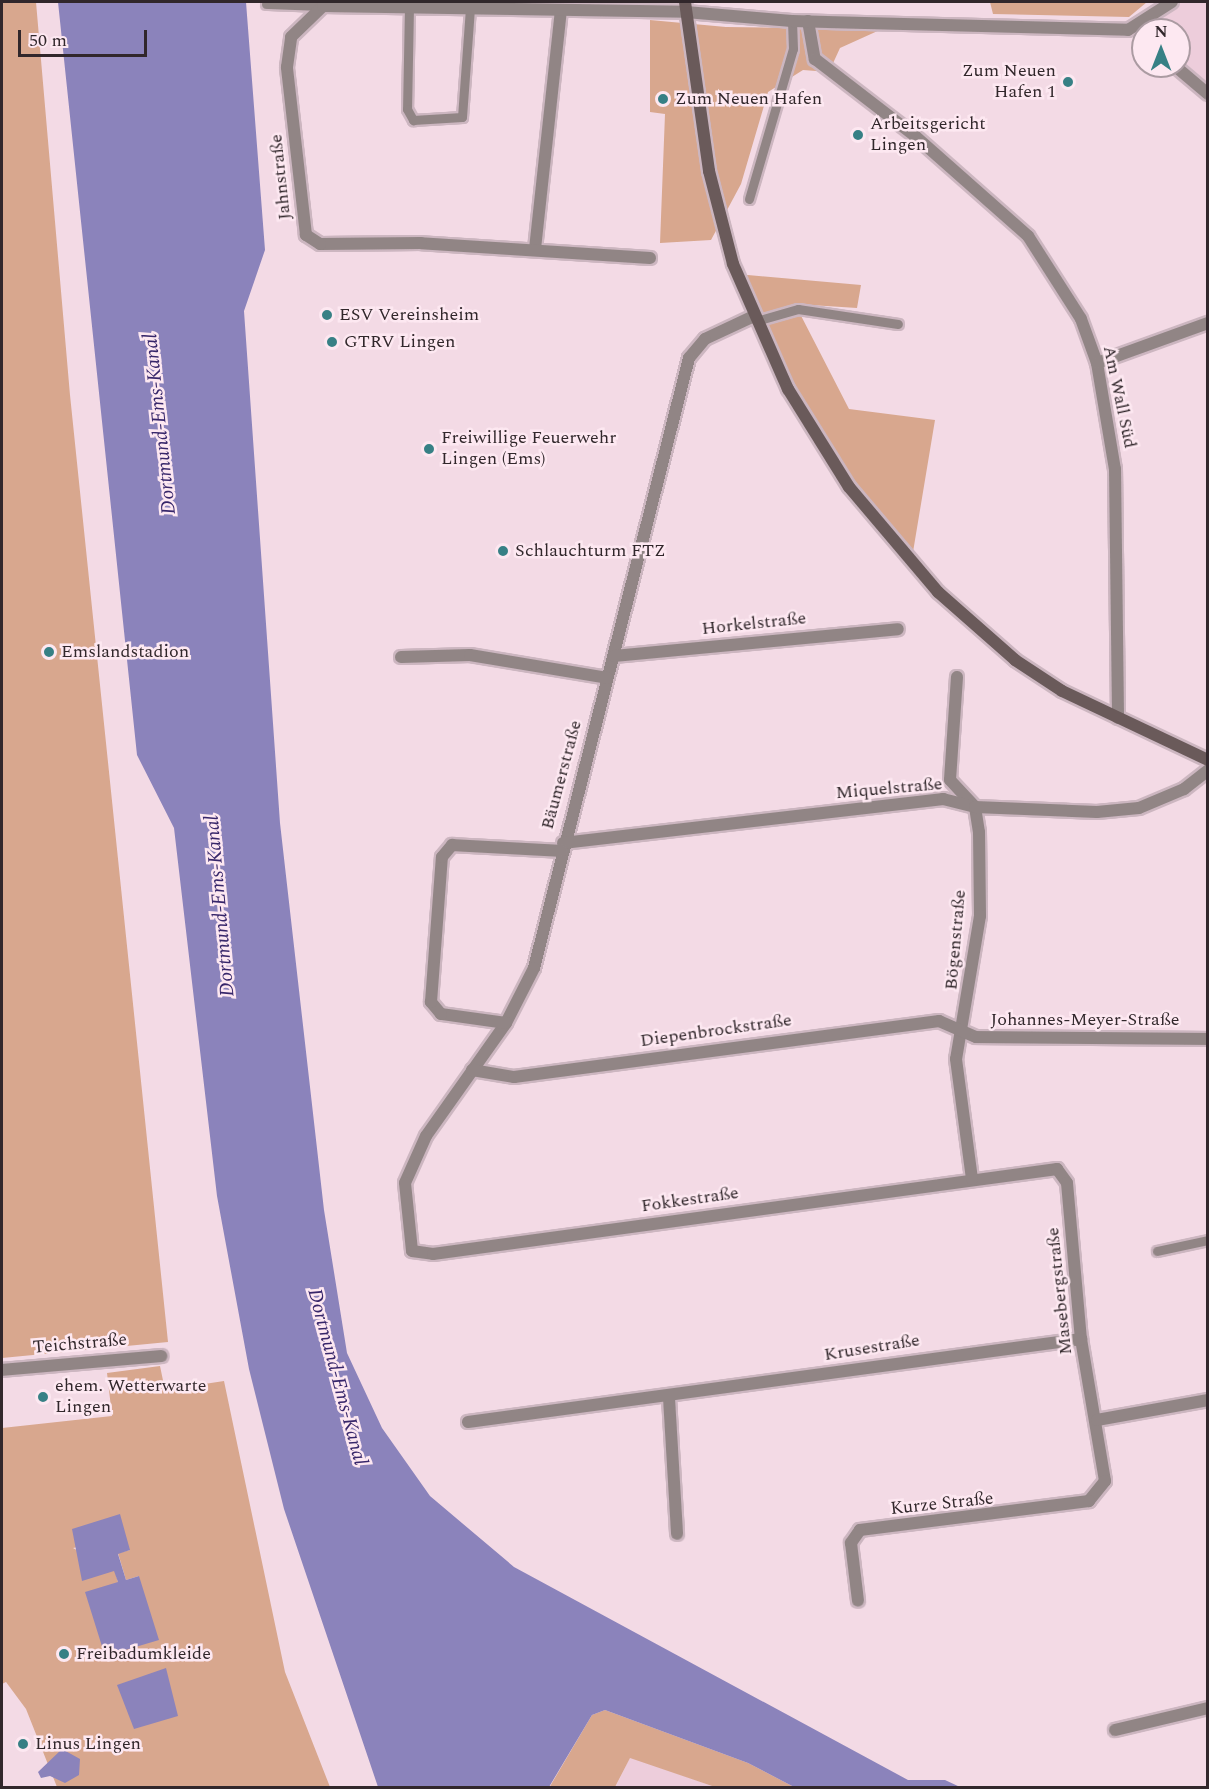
<!DOCTYPE html>
<meta charset="utf-8">
<style>
body{margin:0}
#map{position:relative;width:1209px;height:1789px;overflow:hidden;background:#f3dae5;font-family:Spectral,serif}
div>[style]{position:absolute}
.built>*{inset:0;background:#edcddb}
.green>*{inset:0;background:#d8a78e}
.water>*{inset:0;background:#8b83bb}
.roads{filter:drop-shadow(2px 0 #ccb6c0) drop-shadow(-2px 0 #ccb6c0) drop-shadow(0 2px #ccb6c0) drop-shadow(0 -2px #ccb6c0)}
.service>*{height:9px;margin:-4.5px;padding:0 4.5px;transform-origin:4.5px;border-radius:4.5px;background:#918585}
.minor>*{height:12px;margin:-6px;padding:0 6px;transform-origin:6px;border-radius:6px;background:#918585}
.secondary>*{height:12px;margin:-6px;padding:0 6px;transform-origin:6px;border-radius:6px;background:#6a5a5a}
.dots>*{width:16px;height:16px;translate:-50% -50%;box-sizing:border-box;border:3px solid #fde8f1;border-radius:50%}
span{translate:-50% -50%;white-space:nowrap;text-align:center;line-height:1.15;-webkit-text-stroke:5px #fde8f1;paint-order:stroke}
.poi-label{font-size:18px;color:#31272b}
.right{translate:-100% -50%;text-align:right}
.left{translate:0 -50%;text-align:left}
.street-label{font-size:18px;color:#31272b}
.water-label{font-size:20px;color:#37266a;font-style:italic}
.frame{position:absolute;inset:0;border:3px solid #31272b;pointer-events:none}
.north{position:absolute;left:1131px;top:18px;width:60px;height:60px;box-sizing:border-box;background:#fde8f1;border:2px solid #ab9ba2;border-radius:50%;rotate:0deg;font-size:16px;font-weight:700;line-height:24px;text-align:center;color:#31272b}
.north::after{content:'';display:block;margin:auto;width:21px;height:27px;background:#378085;clip-path:polygon(50% 0,100% 100%,50% 72%,0 100%)}
.scale{position:absolute;left:18px;top:30px;width:129px;height:27px;box-sizing:border-box;border:3px solid #31272b;border-top:0;padding-left:8px;font-size:18px;line-height:21px;white-space:nowrap;color:#31272b;-webkit-text-stroke:4px #fde8f1;paint-order:stroke}
</style>
<div id="map">
<div class="built">
<i style="clip-path:polygon(1173px 2px,1207px 2px,1207px 87px,1179px 63px,1179px 30px,1138px 28px)"></i>
<i style="clip-path:polygon(630px 1757px,715px 1787px,615px 1788px)"></i>
</div>
<div class="green">
<i style="clip-path:polygon(2px 2px,36px 2px,70px 395px,168px 1342px,2px 1358px)"></i>
<i style="clip-path:polygon(990px 2px,1147px 2px,1129px 17px,993px 14px)"></i>
<i style="clip-path:polygon(650px 20px,726px 27px,882px 29px,840px 48px,829px 72px,803px 70px,768px 92px,741px 184px,711px 240px,660px 243px,665px 114px,650px 112px)"></i>
<i style="clip-path:polygon(737px 274px,861px 285px,857px 308px,795px 304px,849px 409px,935px 420px,912px 558px,817px 438px)"></i>
<i style="clip-path:polygon(evenodd,160px 1366px,165px 1390px,224px 1381px,285px 1672px,330px 1787px,57px 1787px,26px 1709px,6px 1682px,2px 1684px,2px 1428px,112px 1416px,107px 1373px,160px 1366px,78px 1547px,130px 1550px,118px 1553px,126px 1580px,139px 1576px,105px 1656px,118px 1582px,115px 1571px,73px 1548px,78px 1547px)"></i>
<i style="clip-path:polygon(605px 1710px,748px 1763px,794px 1787px,715px 1787px,630px 1758px,615px 1787px,549px 1788px,592px 1715px)"></i>
</div>
<div class="water">
<i style="clip-path:polygon(58px 2px,246px 2px,265px 250px,244px 311px,280px 823px,324px 1210px,347px 1353px,382px 1428px,430px 1496px,514px 1567px,908px 1780px,945px 1780px,960px 1787px,794px 1787px,748px 1763px,605px 1710px,592px 1715px,549px 1787px,378px 1787px,284px 1509px,249px 1369px,217px 1196px,174px 828px,137px 755px)"></i>
<i style="clip-path:polygon(120px 1514px,130px 1550px,118px 1554px,126px 1580px,139px 1576px,159px 1640px,105px 1656px,85px 1592px,118px 1582px,114px 1571px,82px 1581px,72px 1529px)"></i>
<i style="clip-path:polygon(166px 1668px,178px 1716px,134px 1729px,117px 1685px)"></i>
<i style="clip-path:polygon(62px 1749px,80px 1759px,79px 1775px,65px 1783px,50px 1776px,41px 1778px,38px 1772px)"></i>
</div>
<div class="roads">
<div class="service">
<i style="left:266px;top:4px;width:57px;rotate:2deg"></i>
<i style="left:409px;top:7px;width:102px;rotate:91.1deg"></i>
<i style="left:407px;top:109px;width:13px;rotate:61deg"></i>
<i style="left:413px;top:120px;width:49px;rotate:-3.5deg"></i>
<i style="left:462px;top:117px;width:108px;rotate:-85.8deg"></i>
<i style="left:749px;top:199px;width:156px;rotate:-73.7deg"></i>
<i style="left:793px;top:49px;width:28px;rotate:-92deg"></i>
<i style="left:756px;top:321px;width:44px;rotate:-15.9deg"></i>
<i style="left:798px;top:309px;width:101px;rotate:8.5deg"></i>
<i style="left:1157px;top:1251px;width:52px;rotate:-12.2deg"></i>
</div>
<div class="minor">
<i style="left:808px;top:21px;width:39px;rotate:80deg"></i>
<i style="left:815px;top:59px;width:126px;rotate:37.6deg"></i>
<i style="left:915px;top:136px;width:151px;rotate:41.5deg"></i>
<i style="left:1028px;top:236px;width:98px;rotate:57.4deg"></i>
<i style="left:1081px;top:319px;width:47px;rotate:70deg"></i>
<i style="left:1097px;top:363px;width:108px;rotate:80.4deg"></i>
<i style="left:1115px;top:469px;width:249px;rotate:89.3deg"></i>
<i style="left:1175px;top:66px;width:43px;rotate:40.3deg"></i>
<i style="left:535px;top:249px;width:239px;rotate:-83.8deg"></i>
<i style="left:650px;top:258px;width:229px;rotate:-176.3deg"></i>
<i style="left:421px;top:243px;width:101px;rotate:179.4deg"></i>
<i style="left:320px;top:244px;width:17px;rotate:-147deg"></i>
<i style="left:306px;top:235px;width:169px;rotate:-96.5deg"></i>
<i style="left:287px;top:67px;width:30px;rotate:-82deg"></i>
<i style="left:291px;top:37px;width:45px;rotate:-44.1deg"></i>
<i style="left:323px;top:6px;width:363px;rotate:0.9deg"></i>
<i style="left:686px;top:12px;width:106px;rotate:4.9deg"></i>
<i style="left:792px;top:21px;width:336px;rotate:1.5deg"></i>
<i style="left:1128px;top:30px;width:52px;rotate:-32.5deg"></i>
<i style="left:754px;top:316px;width:54px;rotate:154.9deg"></i>
<i style="left:705px;top:339px;width:25px;rotate:130deg"></i>
<i style="left:689px;top:358px;width:629px;rotate:104.26deg"></i>
<i style="left:534px;top:968px;width:62px;rotate:117deg"></i>
<i style="left:506px;top:1023px;width:138px;rotate:125.3deg"></i>
<i style="left:426px;top:1136px;width:51px;rotate:114.1deg"></i>
<i style="left:405px;top:1183px;width:68px;rotate:84.1deg"></i>
<i style="left:412px;top:1251px;width:21px;rotate:8deg"></i>
<i style="left:433px;top:1254px;width:630px;rotate:-7.76deg"></i>
<i style="left:1057px;top:1169px;width:17px;rotate:54deg"></i>
<i style="left:1067px;top:1183px;width:157px;rotate:84.9deg"></i>
<i style="left:1081px;top:1339px;width:144px;rotate:80.4deg"></i>
<i style="left:1105px;top:1481px;width:26px;rotate:129deg"></i>
<i style="left:1089px;top:1501px;width:231px;rotate:172.8deg"></i>
<i style="left:860px;top:1530px;width:16px;rotate:125deg"></i>
<i style="left:851px;top:1543px;width:58px;rotate:83.1deg"></i>
<i style="left:1097px;top:363px;width:118px;rotate:-19.8deg"></i>
<i style="left:614px;top:656px;width:285px;rotate:-5.4deg"></i>
<i style="left:401px;top:657px;width:69px;rotate:-1.7deg"></i>
<i style="left:470px;top:655px;width:139px;rotate:9.5deg"></i>
<i style="left:957px;top:677px;width:103px;rotate:93.9deg"></i>
<i style="left:950px;top:780px;width:37px;rotate:47deg"></i>
<i style="left:975px;top:807px;width:25px;rotate:81deg"></i>
<i style="left:979px;top:832px;width:84px;rotate:89.3deg"></i>
<i style="left:980px;top:916px;width:145px;rotate:99.5deg"></i>
<i style="left:956px;top:1059px;width:121px;rotate:82.4deg"></i>
<i style="left:563px;top:843px;width:383px;rotate:-6.6deg"></i>
<i style="left:943px;top:799px;width:33px;rotate:14deg"></i>
<i style="left:975px;top:807px;width:122px;rotate:2.3deg"></i>
<i style="left:1097px;top:812px;width:42px;rotate:-5.4deg"></i>
<i style="left:1139px;top:808px;width:49px;rotate:-22.9deg"></i>
<i style="left:1184px;top:789px;width:31px;rotate:-38deg"></i>
<i style="left:506px;top:1023px;width:66px;rotate:-172.1deg"></i>
<i style="left:441px;top:1014px;width:16px;rotate:-130deg"></i>
<i style="left:431px;top:1002px;width:145px;rotate:-85.7deg"></i>
<i style="left:442px;top:857px;width:16px;rotate:-50deg"></i>
<i style="left:452px;top:845px;width:110px;rotate:3.1deg"></i>
<i style="left:472px;top:1070px;width:43px;rotate:9.5deg"></i>
<i style="left:514px;top:1077px;width:429px;rotate:-7.5deg"></i>
<i style="left:939px;top:1021px;width:40px;rotate:23.4deg"></i>
<i style="left:976px;top:1037px;width:232px;rotate:0.5deg"></i>
<i style="left:2px;top:1370px;width:160px;rotate:-5deg"></i>
<i style="left:669px;top:1398px;width:136px;rotate:86.6deg"></i>
<i style="left:1097px;top:1420px;width:113px;rotate:-10.2deg"></i>
<i style="left:468px;top:1422px;width:619px;rotate:-7.71deg"></i>
<i style="left:1115px;top:1730px;width:96px;rotate:-13.3deg"></i>
</div>
<div class="secondary">
<i style="left:685px;top:2px;width:171px;rotate:81.9deg"></i>
<i style="left:709px;top:171px;width:96px;rotate:75.5deg"></i>
<i style="left:733px;top:264px;width:137px;rotate:66.3deg"></i>
<i style="left:788px;top:389px;width:115px;rotate:58.1deg"></i>
<i style="left:849px;top:487px;width:138px;rotate:49.7deg"></i>
<i style="left:938px;top:592px;width:103px;rotate:41.4deg"></i>
<i style="left:1015px;top:660px;width:56px;rotate:33.4deg"></i>
<i style="left:1062px;top:691px;width:161px;rotate:25.3deg"></i>
</div>
</div>
<div class="dots">
<i style="left:1068px;top:82px;background:#378085"></i>
<i style="left:663px;top:99px;background:#378085"></i>
<i style="left:858px;top:135px;background:#378085"></i>
<i style="left:327px;top:315px;background:#378085"></i>
<i style="left:332px;top:342px;background:#378085"></i>
<i style="left:429px;top:449px;background:#378085"></i>
<i style="left:503px;top:551px;background:#378085"></i>
<i style="left:49px;top:652px;background:#378085"></i>
<i style="left:43px;top:1397px;background:#378085"></i>
<i style="left:64px;top:1654px;background:#378085"></i>
<i style="left:23px;top:1744px;background:#378085"></i>
</div>
<div class="poi-label">
<span class="right" style="left:1056px;top:82px">Zum Neuen<br>Hafen 1</span>
<span class="left" style="left:675px;top:99px">Zum Neuen Hafen</span>
<span class="left" style="left:870px;top:135px">Arbeitsgericht<br>Lingen</span>
<span class="left" style="left:339px;top:315px">ESV Vereinsheim</span>
<span class="left" style="left:344px;top:342px">GTRV Lingen</span>
<span class="left" style="left:441px;top:449px">Freiwillige Feuerwehr<br>Lingen (Ems)</span>
<span class="left" style="left:515px;top:551px">Schlauchturm FTZ</span>
<span class="left" style="left:61px;top:652px">Emslandstadion</span>
<span class="left" style="left:55px;top:1397px">ehem. Wetterwarte<br>Lingen</span>
<span class="left" style="left:76px;top:1654px">Freibadumkleide</span>
<span class="left" style="left:35px;top:1744px">Linus Lingen</span>
</div>
<div class="street-label">
<span style="left:281px;top:177px;rotate:-96deg">Jahnstraße</span>
<span style="left:1119px;top:397px;rotate:78deg">Am Wall Süd</span>
<span style="left:754px;top:624px;rotate:-6deg">Horkelstraße</span>
<span style="left:562px;top:775px;rotate:-75deg">Bäumerstraße</span>
<span style="left:889px;top:789px;rotate:-5deg">Miquelstraße</span>
<span style="left:956px;top:940px;rotate:-85deg">Bögenstraße</span>
<span style="left:1085px;top:1020px">Johannes-Meyer-Straße</span>
<span style="left:716px;top:1031px;rotate:-8deg">Diepenbrockstraße</span>
<span style="left:690px;top:1200px;rotate:-8deg">Fokkestraße</span>
<span style="left:1060px;top:1291px;rotate:-96deg">Masebergstraße</span>
<span style="left:80px;top:1344px;rotate:-5deg">Teichstraße</span>
<span style="left:872px;top:1348px;rotate:-9deg">Krusestraße</span>
<span style="left:942px;top:1504px;rotate:-6deg">Kurze Straße</span>
</div>
<div class="water-label">
<span style="left:160px;top:424px;rotate:-96deg">Dortmund-Ems-Kanal</span>
<span style="left:220px;top:906px;rotate:-95deg">Dortmund-Ems-Kanal</span>
<span style="left:337px;top:1377px;rotate:75deg">Dortmund-Ems-Kanal</span>
</div>
<div class="frame"></div>
<div class="north">N</div>
<div class="scale">50 m</div>
</div>
